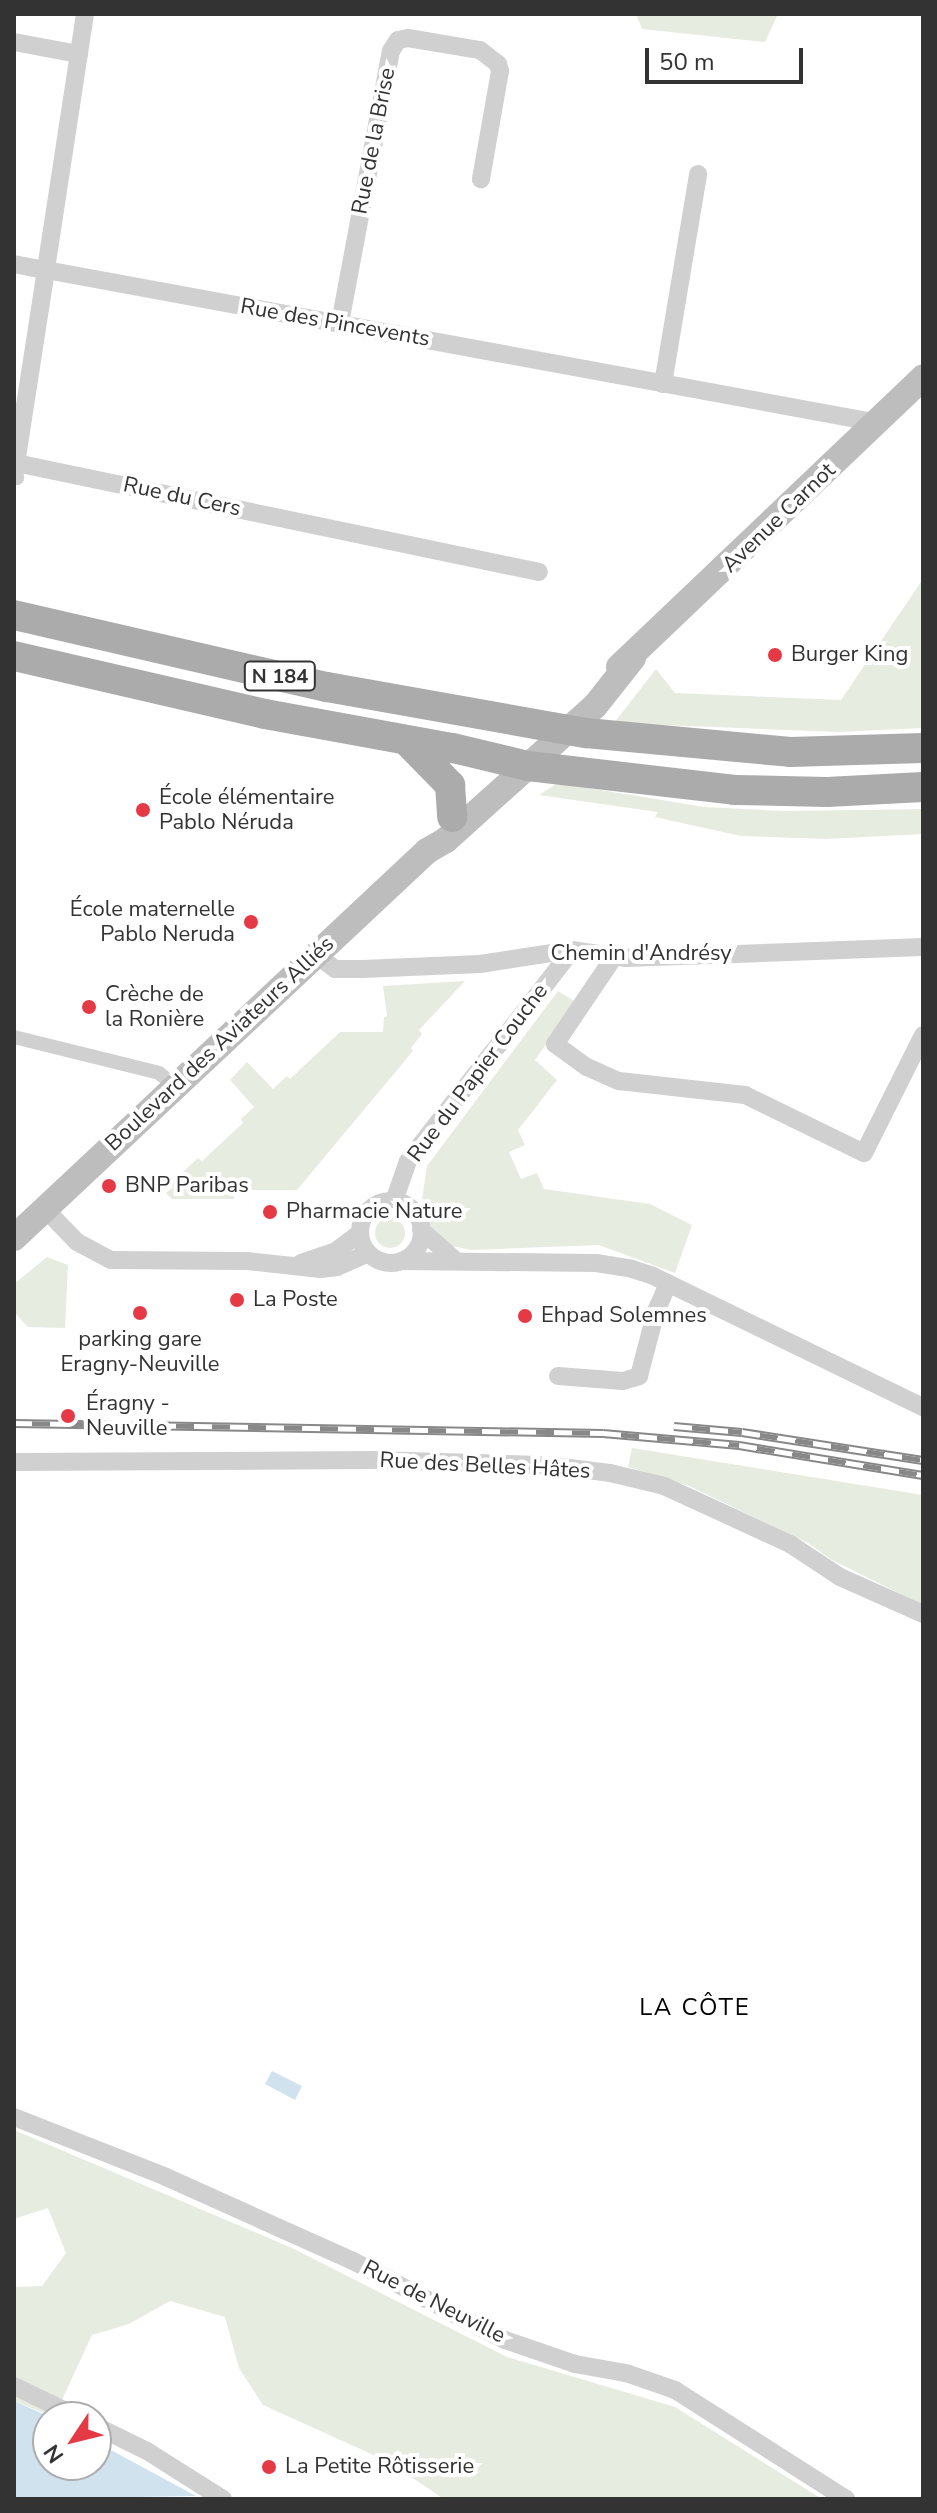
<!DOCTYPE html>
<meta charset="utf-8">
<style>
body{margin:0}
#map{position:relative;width:937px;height:2513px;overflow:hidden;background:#fff;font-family:"Nunito Sans",sans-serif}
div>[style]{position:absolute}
.green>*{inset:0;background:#e6ecdf}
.round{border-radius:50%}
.water>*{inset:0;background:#cfe2ee}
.pedestrian>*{height:14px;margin:-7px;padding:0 7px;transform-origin:7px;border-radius:7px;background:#d0d0d0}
.minor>*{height:18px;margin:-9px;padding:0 9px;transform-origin:9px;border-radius:9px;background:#d0d0d0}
.minor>.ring{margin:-9px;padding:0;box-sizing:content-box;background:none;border:18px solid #d0d0d0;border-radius:50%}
.secondary>*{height:26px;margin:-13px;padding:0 13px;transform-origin:13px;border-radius:13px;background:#bdbdbd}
.primary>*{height:30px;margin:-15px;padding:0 15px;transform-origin:15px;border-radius:15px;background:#ababab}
.rail>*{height:9px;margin-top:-4.5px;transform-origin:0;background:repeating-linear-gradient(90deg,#fff 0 18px,#888 0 36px);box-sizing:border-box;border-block:2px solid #888}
.dots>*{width:22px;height:22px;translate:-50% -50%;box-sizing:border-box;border:4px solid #fff;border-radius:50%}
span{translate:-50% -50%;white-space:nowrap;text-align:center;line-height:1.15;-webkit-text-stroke:8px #fff;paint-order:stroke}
.shield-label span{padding:2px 6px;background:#fff;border:2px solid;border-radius:6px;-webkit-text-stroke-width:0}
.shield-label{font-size:20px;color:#333;font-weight:700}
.street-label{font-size:22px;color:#333}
.poi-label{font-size:22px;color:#333}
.left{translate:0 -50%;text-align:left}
.right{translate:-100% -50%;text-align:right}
.neighbourhood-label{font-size:24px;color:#000;letter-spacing:2px}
.frame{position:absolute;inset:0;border:16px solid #333;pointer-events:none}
.north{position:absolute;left:32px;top:2401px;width:80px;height:80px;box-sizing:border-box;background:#fff;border:2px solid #adadad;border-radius:50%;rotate:235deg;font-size:22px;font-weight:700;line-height:32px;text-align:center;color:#333}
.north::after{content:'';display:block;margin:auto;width:28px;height:36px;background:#e63946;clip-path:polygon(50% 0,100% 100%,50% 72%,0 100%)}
.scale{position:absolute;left:645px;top:48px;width:158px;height:36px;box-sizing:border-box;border:4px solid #333;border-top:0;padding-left:10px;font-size:24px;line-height:28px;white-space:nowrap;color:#333;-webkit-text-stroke:6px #fff;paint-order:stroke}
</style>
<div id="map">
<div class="green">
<i style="clip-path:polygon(636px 14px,778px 14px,765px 42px,642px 29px)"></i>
<i style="clip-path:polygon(923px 579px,923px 728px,838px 732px,614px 723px,656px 669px,675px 693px,841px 700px)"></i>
<i style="clip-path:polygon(558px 783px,704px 807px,784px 811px,923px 809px,923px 834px,826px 839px,741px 836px,655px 817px,658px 812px,539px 795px)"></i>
<i style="clip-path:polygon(465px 981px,419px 1030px,422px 1034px,411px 1048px,413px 1051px,297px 1190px,234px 1190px,234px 1199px,172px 1199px,166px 1193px,173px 1187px,170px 1184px,198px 1158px,202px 1161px,243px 1123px,241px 1119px,254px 1107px,230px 1080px,247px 1062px,273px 1089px,287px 1076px,290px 1079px,340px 1032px,383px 1032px,384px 1017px,387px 1016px,383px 986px)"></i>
<i style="clip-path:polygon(558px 991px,576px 1002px,535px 1060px,557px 1080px,518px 1130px,525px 1145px,509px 1152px,521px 1179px,537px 1173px,544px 1189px,650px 1204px,692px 1225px,675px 1273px,599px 1245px,472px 1250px,452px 1246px,433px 1232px,422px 1200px,427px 1166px)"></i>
<i class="round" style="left:375px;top:1218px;width:30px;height:30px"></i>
<i style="clip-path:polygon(47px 1257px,68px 1265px,65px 1328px,28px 1327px,14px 1312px,14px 1284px)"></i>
<i style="clip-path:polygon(632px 1448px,923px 1495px,923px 1605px,832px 1560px,808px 1543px,689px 1486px,628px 1467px)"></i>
<i style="clip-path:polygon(14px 2130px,292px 2248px,507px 2357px,675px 2407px,822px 2499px,444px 2499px,389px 2462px,263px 2405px,239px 2368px,225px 2317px,170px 2301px,129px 2324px,92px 2335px,54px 2417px,14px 2401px,14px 2287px,42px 2286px,66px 2253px,48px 2208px,14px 2219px)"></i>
</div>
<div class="water">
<i style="clip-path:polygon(272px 2071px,302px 2086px,295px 2100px,265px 2084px)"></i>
<i style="clip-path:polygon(14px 2401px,50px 2417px,48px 2465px,96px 2465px,96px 2442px,196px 2496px,14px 2499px)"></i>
</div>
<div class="pedestrian">
<i style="left:14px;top:478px;width:3px"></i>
<i style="left:17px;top:478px;width:15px;rotate:-94deg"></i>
<i style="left:14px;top:1037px;width:149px;rotate:13.9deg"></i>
<i style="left:159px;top:1073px;width:21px;rotate:39deg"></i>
</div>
<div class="minor">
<i style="left:85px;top:14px;width:259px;rotate:98.7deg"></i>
<i style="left:46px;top:270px;width:847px;rotate:10.41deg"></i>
<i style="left:14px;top:42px;width:66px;rotate:10.5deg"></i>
<i style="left:14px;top:264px;width:33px;rotate:11deg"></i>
<i style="left:46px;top:270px;width:195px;rotate:98.8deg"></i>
<i style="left:16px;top:463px;width:534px;rotate:11.77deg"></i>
<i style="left:340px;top:323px;width:277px;rotate:-79.4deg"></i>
<i style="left:391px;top:51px;width:13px;rotate:-58deg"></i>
<i style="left:398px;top:40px;width:10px;rotate:-11deg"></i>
<i style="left:408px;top:38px;width:73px;rotate:9.5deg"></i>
<i style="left:480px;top:50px;width:23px;rotate:38deg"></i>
<i style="left:498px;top:64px;width:7px;rotate:74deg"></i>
<i style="left:500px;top:71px;width:110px;rotate:100deg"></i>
<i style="left:663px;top:384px;width:213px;rotate:-80.5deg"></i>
<i style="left:317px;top:955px;width:23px;rotate:38deg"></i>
<i style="left:335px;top:969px;width:28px"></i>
<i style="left:363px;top:969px;width:117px;rotate:-2.4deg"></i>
<i style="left:480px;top:964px;width:93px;rotate:-8.7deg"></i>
<i style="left:572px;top:950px;width:55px;rotate:8.4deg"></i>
<i style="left:626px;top:958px;width:297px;rotate:-2.1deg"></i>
<i style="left:614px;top:957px;width:105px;rotate:124.1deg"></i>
<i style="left:555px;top:1044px;width:39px;rotate:36deg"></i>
<i style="left:587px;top:1067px;width:35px;rotate:24deg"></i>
<i style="left:619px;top:1081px;width:127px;rotate:6.3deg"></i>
<i style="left:745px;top:1095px;width:132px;rotate:26deg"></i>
<i style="left:864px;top:1153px;width:132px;rotate:-63.4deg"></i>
<i style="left:394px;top:1201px;width:42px;rotate:-70.7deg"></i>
<i style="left:408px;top:1161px;width:267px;rotate:-52.1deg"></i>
<i class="ring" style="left:360px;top:1201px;width:44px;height:44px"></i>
<i style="left:45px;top:1209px;width:46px;rotate:45.9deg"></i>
<i style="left:77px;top:1242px;width:38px;rotate:28deg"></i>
<i style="left:111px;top:1260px;width:136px;rotate:0.4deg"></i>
<i style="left:247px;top:1261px;width:74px;rotate:6.2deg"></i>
<i style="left:321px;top:1269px;width:16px;rotate:-7deg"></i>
<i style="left:337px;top:1267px;width:34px;rotate:-24deg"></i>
<i style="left:421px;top:1230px;width:45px;rotate:41.4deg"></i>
<i style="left:402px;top:1261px;width:194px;rotate:0.6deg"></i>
<i style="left:596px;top:1263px;width:36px;rotate:9deg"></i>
<i style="left:632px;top:1269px;width:22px;rotate:18deg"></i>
<i style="left:653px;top:1276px;width:300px;rotate:25.9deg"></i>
<i style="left:301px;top:1263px;width:37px;rotate:-19deg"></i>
<i style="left:336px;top:1251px;width:30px;rotate:-37deg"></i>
<i style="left:558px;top:1376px;width:65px;rotate:4.4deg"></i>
<i style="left:623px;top:1381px;width:17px;rotate:-17deg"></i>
<i style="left:639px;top:1376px;width:67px;rotate:-75.3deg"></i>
<i style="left:656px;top:1311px;width:30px;rotate:-66deg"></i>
<i style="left:14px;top:1462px;width:359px;rotate:-0.3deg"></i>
<i style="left:373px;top:1460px;width:173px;rotate:1.7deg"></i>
<i style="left:546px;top:1465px;width:64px;rotate:7.1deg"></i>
<i style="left:610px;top:1473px;width:56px;rotate:13.5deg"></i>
<i style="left:664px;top:1486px;width:139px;rotate:24.7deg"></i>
<i style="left:790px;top:1544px;width:60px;rotate:33.4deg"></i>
<i style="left:840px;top:1577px;width:91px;rotate:24deg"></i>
<i style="left:14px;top:2117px;width:163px;rotate:21.5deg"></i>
<i style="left:166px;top:2177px;width:205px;rotate:24.2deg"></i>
<i style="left:353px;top:2261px;width:171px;rotate:27.5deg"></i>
<i style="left:505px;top:2340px;width:74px;rotate:18.9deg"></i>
<i style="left:575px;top:2364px;width:52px;rotate:10deg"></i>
<i style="left:626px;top:2373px;width:52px;rotate:19.1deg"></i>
<i style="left:675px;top:2390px;width:203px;rotate:32.5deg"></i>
<i style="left:14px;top:2386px;width:71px;rotate:25.8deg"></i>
<i style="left:96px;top:2426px;width:57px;rotate:26.1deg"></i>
<i style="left:147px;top:2451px;width:90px;rotate:32.3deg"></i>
</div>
<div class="secondary">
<i style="left:619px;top:667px;width:420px;rotate:-43.6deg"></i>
<i style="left:14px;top:1238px;width:566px;rotate:-43.14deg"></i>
<i style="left:427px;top:851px;width:22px;rotate:-30deg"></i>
<i style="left:446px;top:840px;width:200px;rotate:-42deg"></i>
<i style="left:595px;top:706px;width:61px;rotate:-51.6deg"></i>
</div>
<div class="primary">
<i style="left:14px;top:615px;width:321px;rotate:13deg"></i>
<i style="left:327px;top:687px;width:263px;rotate:10.1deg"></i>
<i style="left:586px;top:733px;width:205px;rotate:5.3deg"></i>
<i style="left:790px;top:752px;width:133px;rotate:-1.7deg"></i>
<i style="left:14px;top:656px;width:258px;rotate:13deg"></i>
<i style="left:265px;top:714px;width:191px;rotate:10.3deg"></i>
<i style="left:453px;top:748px;width:77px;rotate:13.5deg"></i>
<i style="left:528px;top:766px;width:208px;rotate:6.6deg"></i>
<i style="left:735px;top:790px;width:92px;rotate:1.2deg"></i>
<i style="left:827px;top:792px;width:96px;rotate:-3deg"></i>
<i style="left:407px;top:741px;width:62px;rotate:45.7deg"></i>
<i style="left:450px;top:785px;width:32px;rotate:86deg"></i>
</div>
<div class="rail">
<i style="left:14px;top:1423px;width:589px;rotate:0.97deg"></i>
<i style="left:603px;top:1433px;width:137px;rotate:5deg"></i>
<i style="left:739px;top:1445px;width:186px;rotate:9.3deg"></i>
<i style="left:674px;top:1426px;width:68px;rotate:5deg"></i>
<i style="left:742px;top:1432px;width:183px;rotate:8.8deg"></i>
</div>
<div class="dots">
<i style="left:775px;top:655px;background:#e63946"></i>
<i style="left:143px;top:810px;background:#e63946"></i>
<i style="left:251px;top:922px;background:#e63946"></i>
<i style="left:89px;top:1007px;background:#e63946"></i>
<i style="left:109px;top:1186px;background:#e63946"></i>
<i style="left:270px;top:1212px;background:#e63946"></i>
<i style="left:237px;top:1300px;background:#e63946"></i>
<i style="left:140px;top:1313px;background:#e63946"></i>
<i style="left:525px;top:1316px;background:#e63946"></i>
<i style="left:68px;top:1416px;background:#e63946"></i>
<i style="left:269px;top:2467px;background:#e63946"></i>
</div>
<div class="shield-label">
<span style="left:280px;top:676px">N 184</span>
</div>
<div class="street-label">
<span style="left:374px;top:141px;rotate:-79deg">Rue de la Brise</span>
<span style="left:335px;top:323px;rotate:10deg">Rue des Pincevents</span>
<span style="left:182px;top:497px;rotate:12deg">Rue du Cers</span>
<span style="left:779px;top:518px;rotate:-44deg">Avenue Carnot</span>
<span style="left:641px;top:954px">Chemin d'Andrésy</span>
<span style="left:220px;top:1044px;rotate:-43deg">Boulevard des Aviateurs Alliés</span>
<span style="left:478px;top:1073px;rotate:-53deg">Rue du Papier Couche</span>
<span style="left:485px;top:1466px;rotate:3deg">Rue des Belles Hâtes</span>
<span style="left:434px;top:2302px;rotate:27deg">Rue de Neuville</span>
</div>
<div class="poi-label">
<span class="left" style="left:791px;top:655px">Burger King</span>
<span class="left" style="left:159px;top:810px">École élémentaire<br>Pablo Néruda</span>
<span class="right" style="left:235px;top:922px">École maternelle<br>Pablo Neruda</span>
<span class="left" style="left:105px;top:1007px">Crèche de<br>la Ronière</span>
<span class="left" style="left:125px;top:1186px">BNP Paribas</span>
<span class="left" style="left:286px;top:1212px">Pharmacie Nature</span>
<span class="left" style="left:253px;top:1300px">La Poste</span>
<span class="left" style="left:541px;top:1316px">Ehpad Solemnes</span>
<span style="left:140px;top:1352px">parking gare<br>Eragny-Neuville</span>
<span class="left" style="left:86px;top:1416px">Éragny -<br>Neuville</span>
<span class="left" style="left:285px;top:2467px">La Petite Rôtisserie</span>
</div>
<div class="neighbourhood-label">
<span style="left:695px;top:2008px">LA CÔTE</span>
</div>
<div class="frame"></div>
<div class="north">N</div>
<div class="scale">50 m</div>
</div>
